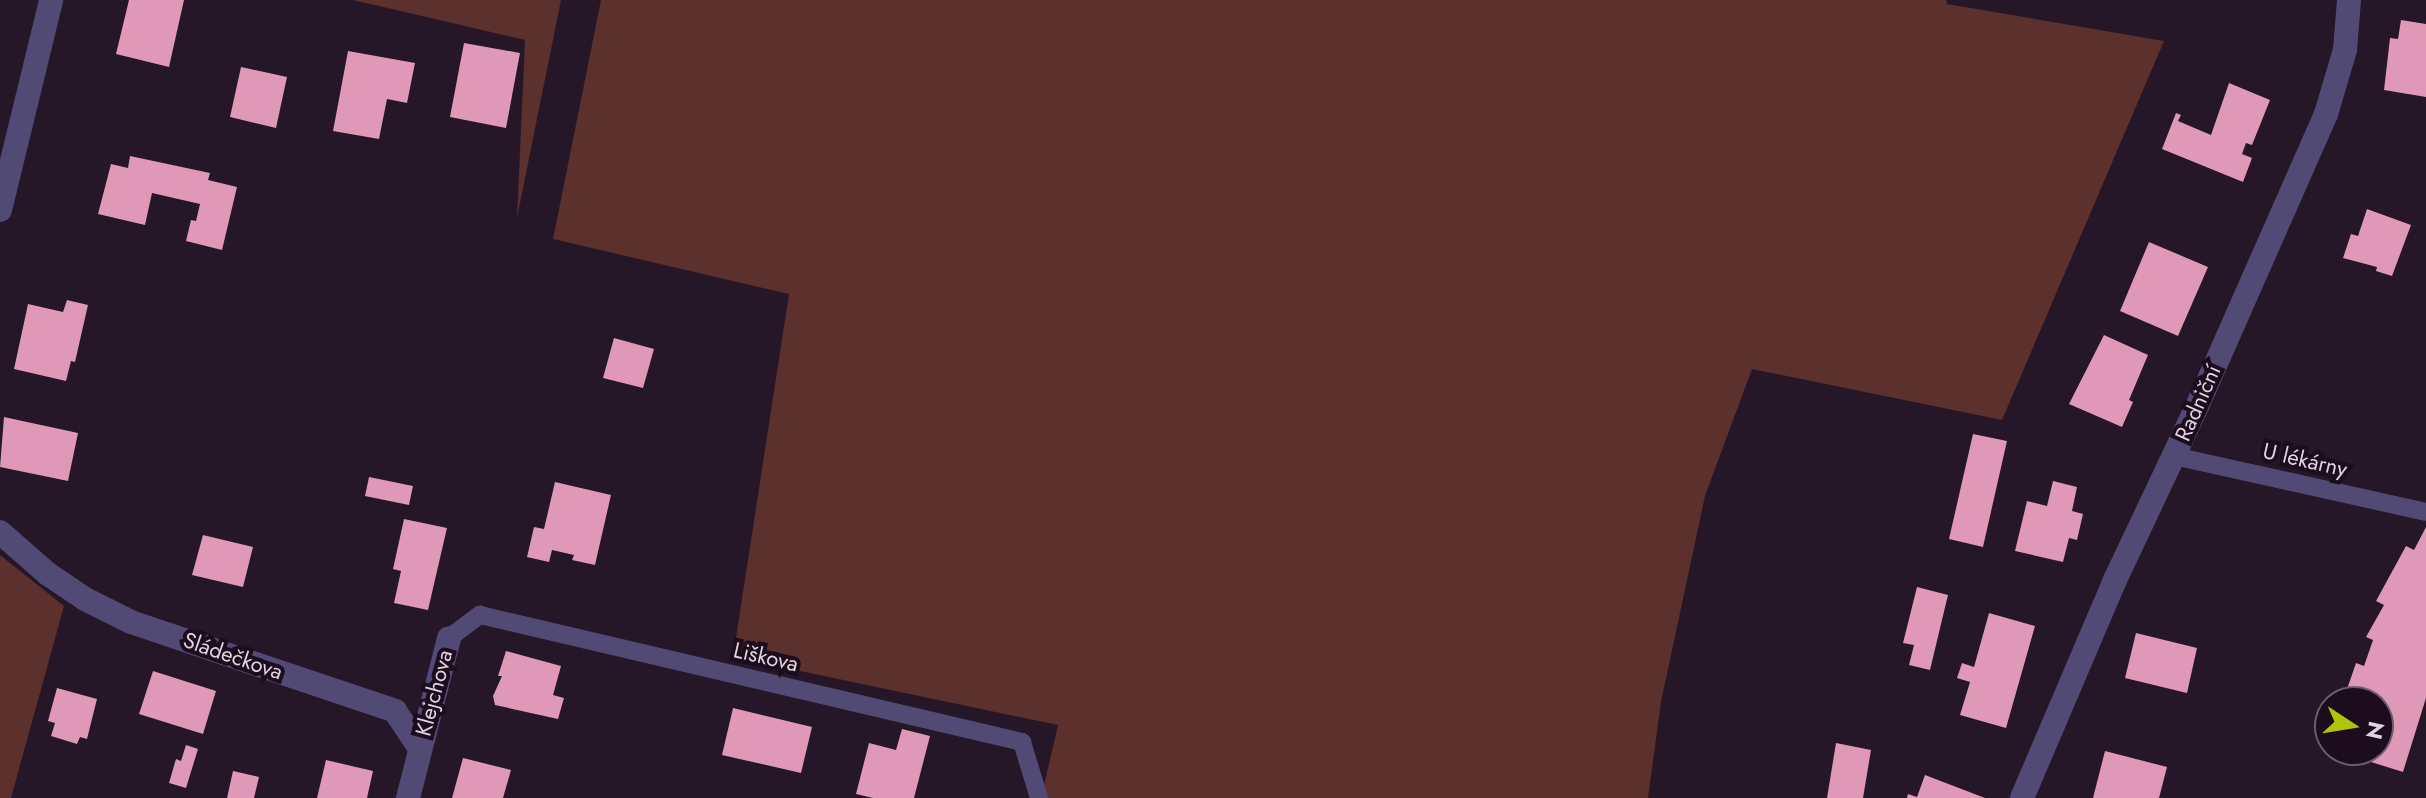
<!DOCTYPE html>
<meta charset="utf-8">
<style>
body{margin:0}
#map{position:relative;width:2426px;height:798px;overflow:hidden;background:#251628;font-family:Jost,sans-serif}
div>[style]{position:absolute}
.green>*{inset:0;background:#5b302d}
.building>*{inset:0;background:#df98b5}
.lane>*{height:18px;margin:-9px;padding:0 9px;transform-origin:9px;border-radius:9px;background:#514a74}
.street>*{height:24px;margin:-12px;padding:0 12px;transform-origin:12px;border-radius:12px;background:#514a74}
span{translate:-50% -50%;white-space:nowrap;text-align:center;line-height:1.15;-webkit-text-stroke:8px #1c0c1e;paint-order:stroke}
.street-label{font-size:22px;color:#dfd4e0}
.north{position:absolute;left:2314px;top:686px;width:80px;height:80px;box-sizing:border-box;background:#1c0c1e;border:2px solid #6a5c6c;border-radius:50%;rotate:102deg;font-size:22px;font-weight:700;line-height:32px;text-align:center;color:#dfd4e0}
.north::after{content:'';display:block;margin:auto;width:28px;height:36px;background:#aec509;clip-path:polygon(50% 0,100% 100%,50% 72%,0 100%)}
</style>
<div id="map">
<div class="green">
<i style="clip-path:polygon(353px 0,561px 0,517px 218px,525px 40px)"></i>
<i style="clip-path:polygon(601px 0,1946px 0,1947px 4px,2164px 41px,2002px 420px,1752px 369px,1705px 496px,1661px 702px,1648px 798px,1041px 798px,1058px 725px,733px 657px,789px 294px,553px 239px)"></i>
<i style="clip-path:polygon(0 555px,64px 606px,11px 798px,0 798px)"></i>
</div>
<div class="building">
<i style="clip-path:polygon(129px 0,184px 0,169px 67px,116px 54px)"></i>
<i style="clip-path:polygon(2401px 20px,2426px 24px,2426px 97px,2384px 90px,2390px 38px,2398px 39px)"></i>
<i style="clip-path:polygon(464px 43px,520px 53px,506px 128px,450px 117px)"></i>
<i style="clip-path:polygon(348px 51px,415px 63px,407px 103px,387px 99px,379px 139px,333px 131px)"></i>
<i style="clip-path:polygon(241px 67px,287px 77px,276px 128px,230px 117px)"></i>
<i style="clip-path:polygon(2229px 83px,2270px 100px,2252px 145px,2246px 143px,2242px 154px,2252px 158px,2243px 182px,2162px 149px,2176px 113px,2181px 115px,2178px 121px,2211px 135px)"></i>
<i style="clip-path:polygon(130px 156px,210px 173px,208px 180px,237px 187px,222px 250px,186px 241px,191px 220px,196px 221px,200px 204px,152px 193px,145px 225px,98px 214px,111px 164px,128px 168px)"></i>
<i style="clip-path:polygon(2367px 209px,2411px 225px,2392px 276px,2376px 271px,2377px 267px,2343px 258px,2351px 234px,2358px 236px)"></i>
<i style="clip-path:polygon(2149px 242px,2208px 267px,2178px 336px,2120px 311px)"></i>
<i style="clip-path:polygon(67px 300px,88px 305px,75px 362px,71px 361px,66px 381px,14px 369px,28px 304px,63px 312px)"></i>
<i style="clip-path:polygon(2104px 335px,2148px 355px,2129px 400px,2133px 402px,2122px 427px,2069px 404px)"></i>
<i style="clip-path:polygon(614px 338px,654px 349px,643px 388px,603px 378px)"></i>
<i style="clip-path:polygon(4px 417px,78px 433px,68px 481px,0 467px)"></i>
<i style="clip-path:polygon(1973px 434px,2007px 441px,1983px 547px,1949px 539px)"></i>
<i style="clip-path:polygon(369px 477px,413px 486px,409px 505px,365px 496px)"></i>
<i style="clip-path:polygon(2053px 481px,2077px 487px,2072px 511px,2083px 514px,2077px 540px,2069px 538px,2063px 562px,2015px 551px,2027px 501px,2047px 506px)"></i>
<i style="clip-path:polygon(555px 482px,611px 495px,595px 565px,572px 560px,574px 555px,552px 550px,549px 562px,527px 557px,534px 527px,544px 529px)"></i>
<i style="clip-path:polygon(404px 519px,447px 528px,428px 610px,394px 603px,401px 571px,393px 569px)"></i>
<i style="clip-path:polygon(2426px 527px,2426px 698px,2403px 772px,2336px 751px,2378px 750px,2378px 702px,2353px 702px,2354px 698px,2345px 695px,2356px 663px,2364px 666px,2373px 640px,2366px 637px,2384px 605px,2376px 601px,2406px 546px,2414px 550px)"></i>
<i style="clip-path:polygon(203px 535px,253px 547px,243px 587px,192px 575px)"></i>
<i style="clip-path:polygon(1917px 587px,1948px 595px,1930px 670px,1909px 665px,1914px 645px,1903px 643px)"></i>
<i style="clip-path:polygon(1989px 613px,2035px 626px,2006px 728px,1960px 715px,1970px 682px,1957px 678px,1962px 663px,1974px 667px)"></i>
<i style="clip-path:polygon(2136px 633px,2197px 648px,2187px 693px,2125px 678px)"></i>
<i style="clip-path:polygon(506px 651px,561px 666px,553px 695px,564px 698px,558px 719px,495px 705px,493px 696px,502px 676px,498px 676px)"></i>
<i style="clip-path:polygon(153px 671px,216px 691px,203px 734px,139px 714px)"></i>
<i style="clip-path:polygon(57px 688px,97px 699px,87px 739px,80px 737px,77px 744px,51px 736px,55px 723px,48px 721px)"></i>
<i style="clip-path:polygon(733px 708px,812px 727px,801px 773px,722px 755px)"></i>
<i style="clip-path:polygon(902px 729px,930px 736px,914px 798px,873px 798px,856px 794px,869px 743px,896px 750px)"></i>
<i style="clip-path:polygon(1836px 743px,1871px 750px,1863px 798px,1827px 798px)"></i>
<i style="clip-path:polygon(186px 745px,198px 749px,186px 788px,169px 783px,176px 759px,181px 761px)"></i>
<i style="clip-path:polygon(2105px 751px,2167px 767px,2159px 798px,2093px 798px)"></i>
<i style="clip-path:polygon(463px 758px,511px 770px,503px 798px,452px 798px)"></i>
<i style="clip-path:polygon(326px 760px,373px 771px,367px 798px,317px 798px)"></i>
<i style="clip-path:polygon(233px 771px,259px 777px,254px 798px,227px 798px)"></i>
<i style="clip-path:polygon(1925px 775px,1985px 798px,1907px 798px,1908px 794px,1917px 797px)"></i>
</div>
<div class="lane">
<i style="left:2174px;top:456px;width:258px;rotate:12.5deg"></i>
<i style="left:449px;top:638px;width:39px;rotate:-37deg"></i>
<i style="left:480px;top:615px;width:557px;rotate:13.19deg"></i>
<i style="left:1022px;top:742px;width:59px;rotate:73.1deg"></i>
</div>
<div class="street">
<i style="left:0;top:210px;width:216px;rotate:-76.3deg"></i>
<i style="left:0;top:532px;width:64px;rotate:41.2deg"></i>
<i style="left:48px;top:574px;width:45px;rotate:34deg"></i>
<i style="left:85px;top:599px;width:51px;rotate:26.6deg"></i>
<i style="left:131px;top:622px;width:279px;rotate:18.6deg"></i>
<i style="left:395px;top:711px;width:43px;rotate:56.3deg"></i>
<i style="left:408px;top:798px;width:165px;rotate:-75.6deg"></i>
<i style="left:2022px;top:798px;width:235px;rotate:-66.9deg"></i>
<i style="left:2114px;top:582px;width:189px;rotate:-64.7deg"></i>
<i style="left:2195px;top:411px;width:325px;rotate:-66.2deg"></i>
<i style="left:2326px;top:114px;width:67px;rotate:-73.5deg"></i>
<i style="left:2345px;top:50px;width:50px;rotate:-85.4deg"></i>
</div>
<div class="street-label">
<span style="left:2198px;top:403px;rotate:-66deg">Radniční</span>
<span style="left:2305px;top:460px;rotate:13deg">U lékárny</span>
<span style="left:233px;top:656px;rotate:19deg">Sládečkova</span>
<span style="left:766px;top:657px;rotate:13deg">Liškova</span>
<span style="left:434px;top:693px;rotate:-75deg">Klejchova</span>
</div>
<div class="north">N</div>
</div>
